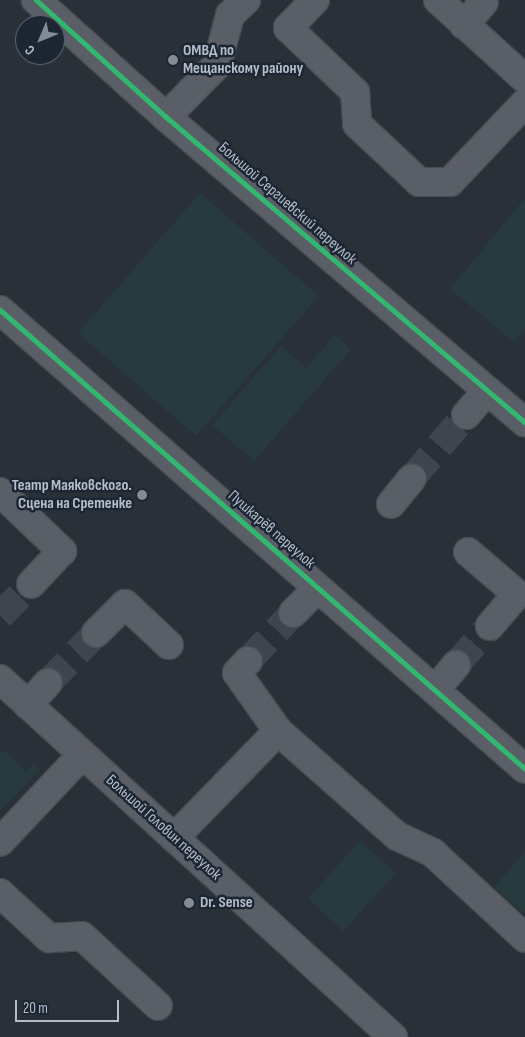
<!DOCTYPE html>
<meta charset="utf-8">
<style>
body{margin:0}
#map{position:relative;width:525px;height:1037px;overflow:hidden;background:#2a3038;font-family:"Sofia Sans Condensed",sans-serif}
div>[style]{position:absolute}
.green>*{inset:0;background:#273a3e}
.minor-tunnel>*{height:28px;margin-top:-14px;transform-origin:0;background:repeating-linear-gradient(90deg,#3f454e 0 28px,transparent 0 42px)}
.roads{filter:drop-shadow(1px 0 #484c53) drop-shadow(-1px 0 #484c53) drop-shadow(0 1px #484c53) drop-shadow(0 -1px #484c53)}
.minor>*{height:28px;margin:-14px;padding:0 14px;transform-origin:14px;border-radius:14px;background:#5a5e66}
.cycleway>*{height:5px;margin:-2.5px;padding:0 2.5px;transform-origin:2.5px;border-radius:2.5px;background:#33b770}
.dots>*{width:14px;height:14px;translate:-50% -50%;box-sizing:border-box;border:2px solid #1d2633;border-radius:50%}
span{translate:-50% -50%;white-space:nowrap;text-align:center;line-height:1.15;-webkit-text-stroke:5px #1d2633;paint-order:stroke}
.poi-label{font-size:16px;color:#b4bcc9;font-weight:700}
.left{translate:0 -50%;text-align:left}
.right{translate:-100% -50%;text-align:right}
.street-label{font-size:16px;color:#b4bcc9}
.north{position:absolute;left:15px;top:15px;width:50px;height:50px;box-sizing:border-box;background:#1d2633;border:1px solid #59626f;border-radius:50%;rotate:225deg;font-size:14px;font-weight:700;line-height:20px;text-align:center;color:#b4bcc9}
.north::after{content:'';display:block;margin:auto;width:18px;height:22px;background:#848b96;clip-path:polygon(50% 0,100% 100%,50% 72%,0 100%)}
.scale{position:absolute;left:15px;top:1000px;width:104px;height:22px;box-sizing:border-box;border:2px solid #b4bcc9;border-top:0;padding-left:6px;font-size:15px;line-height:18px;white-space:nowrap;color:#b4bcc9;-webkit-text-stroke:4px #1d2633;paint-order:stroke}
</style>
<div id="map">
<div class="green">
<i style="clip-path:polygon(200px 193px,319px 296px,196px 436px,78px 333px)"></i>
<i style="clip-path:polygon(525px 198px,525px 329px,514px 342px,450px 289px)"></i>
<i style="clip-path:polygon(335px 335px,351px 349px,254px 461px,212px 425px,281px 346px,306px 368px)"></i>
<i style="clip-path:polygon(3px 750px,26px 771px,34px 764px,40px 769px,0 811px,0 753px)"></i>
<i style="clip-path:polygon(360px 841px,396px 873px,343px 931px,308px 898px)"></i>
<i style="clip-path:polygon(525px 852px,525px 913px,524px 914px,494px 887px)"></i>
</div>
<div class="minor-tunnel">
<i style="left:412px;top:478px;width:83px;rotate:-49.4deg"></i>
<i style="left:0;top:616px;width:45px;rotate:-45.9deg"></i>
<i style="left:248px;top:661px;width:66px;rotate:-46.8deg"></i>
<i style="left:456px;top:665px;width:52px;rotate:-48.9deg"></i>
<i style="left:48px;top:683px;width:69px;rotate:-46.2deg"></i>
</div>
<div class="roads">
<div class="minor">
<i style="left:36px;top:0;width:175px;rotate:42deg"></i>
<i style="left:166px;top:117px;width:471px;rotate:40.4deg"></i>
<i style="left:315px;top:0;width:39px;rotate:134deg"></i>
<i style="left:288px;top:28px;width:93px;rotate:43.7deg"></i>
<i style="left:355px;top:92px;width:32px;rotate:86deg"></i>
<i style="left:357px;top:124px;width:85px;rotate:43.1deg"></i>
<i style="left:419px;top:182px;width:31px"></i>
<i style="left:450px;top:182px;width:109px;rotate:-46.5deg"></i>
<i style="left:438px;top:0;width:118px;rotate:42.2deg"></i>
<i style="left:464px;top:25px;width:30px;rotate:-49deg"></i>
<i style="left:166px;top:117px;width:73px;rotate:-45.6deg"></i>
<i style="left:217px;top:65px;width:52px;rotate:-75.4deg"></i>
<i style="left:230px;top:15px;width:22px;rotate:-43deg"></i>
<i style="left:0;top:310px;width:697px;rotate:41.16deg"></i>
<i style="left:466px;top:415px;width:32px;rotate:-49deg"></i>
<i style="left:0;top:492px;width:86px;rotate:43.6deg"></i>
<i style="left:62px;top:551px;width:45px;rotate:133.2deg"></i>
<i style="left:391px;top:504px;width:33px;rotate:-51deg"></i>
<i style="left:468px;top:552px;width:65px;rotate:40.6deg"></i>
<i style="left:517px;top:594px;width:42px;rotate:130.2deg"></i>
<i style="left:293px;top:613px;width:35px;rotate:-45deg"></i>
<i style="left:96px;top:633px;width:41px;rotate:-45deg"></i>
<i style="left:125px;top:604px;width:60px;rotate:43deg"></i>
<i style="left:248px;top:661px;width:16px;rotate:133deg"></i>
<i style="left:237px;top:673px;width:71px;rotate:54.7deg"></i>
<i style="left:278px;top:731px;width:159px;rotate:41.4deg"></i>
<i style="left:397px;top:836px;width:40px;rotate:25deg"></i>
<i style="left:433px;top:853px;width:125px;rotate:42.7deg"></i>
<i style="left:0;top:679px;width:532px;rotate:42.33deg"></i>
<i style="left:435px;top:690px;width:33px;rotate:-50deg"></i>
<i style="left:28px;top:705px;width:30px;rotate:-48deg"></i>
<i style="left:174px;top:838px;width:149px;rotate:-45.8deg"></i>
<i style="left:0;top:842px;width:120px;rotate:-46.7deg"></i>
<i style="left:0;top:893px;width:67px;rotate:42.6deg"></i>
<i style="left:49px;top:938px;width:33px;rotate:-3deg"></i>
<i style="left:82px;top:936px;width:103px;rotate:42.6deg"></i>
</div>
</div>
<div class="cycleway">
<i style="left:36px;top:0;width:175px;rotate:42deg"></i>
<i style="left:166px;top:117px;width:471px;rotate:40.4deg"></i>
<i style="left:0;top:310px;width:697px;rotate:41.16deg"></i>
</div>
<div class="dots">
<i style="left:173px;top:60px;background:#848b96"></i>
<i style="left:142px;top:495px;background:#848b96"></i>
<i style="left:189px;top:903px;background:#848b96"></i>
</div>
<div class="poi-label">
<span class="left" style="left:183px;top:60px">ОМВД по<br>Мещанскому району</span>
<span class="right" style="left:132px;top:495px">Театр Маяковского.<br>Сцена на Сретенке</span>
<span class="left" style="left:200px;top:903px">Dr. Sense</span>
</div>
<div class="street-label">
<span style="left:287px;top:204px;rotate:41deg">Большой Сергиевский переулок</span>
<span style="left:271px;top:530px;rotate:41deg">Пушкарёв переулок</span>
<span style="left:163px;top:828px;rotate:42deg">Большой Головин переулок</span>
</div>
<div class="north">С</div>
<div class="scale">20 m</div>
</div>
